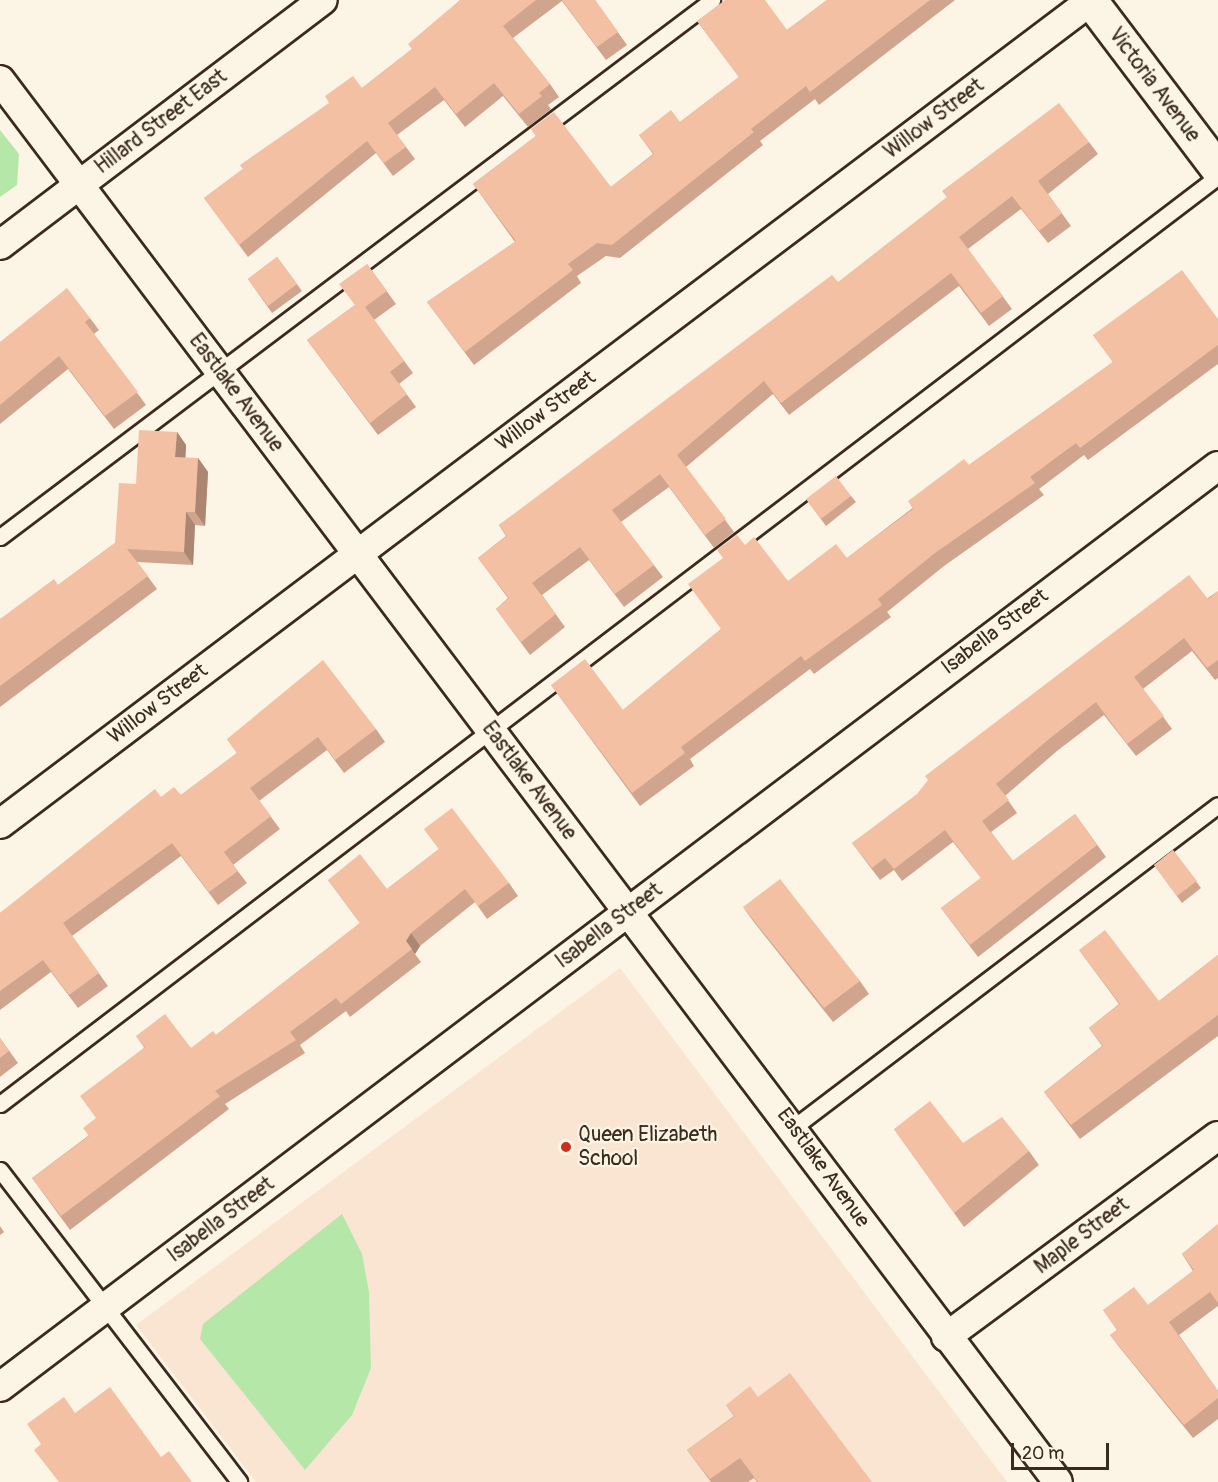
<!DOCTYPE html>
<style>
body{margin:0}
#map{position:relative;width:1218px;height:1482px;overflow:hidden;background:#fcf5e5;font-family:Pangolin,sans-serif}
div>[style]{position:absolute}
.built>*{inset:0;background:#f9e5d2}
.green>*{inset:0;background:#b5e7a8}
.roads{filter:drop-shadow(2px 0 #3b2a1e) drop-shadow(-2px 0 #3b2a1e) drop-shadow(0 2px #3b2a1e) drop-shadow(0 -2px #3b2a1e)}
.lane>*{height:15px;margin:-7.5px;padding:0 7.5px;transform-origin:7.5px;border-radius:7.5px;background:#fcf5e5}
.street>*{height:28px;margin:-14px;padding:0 14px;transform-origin:14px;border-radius:14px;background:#fcf5e5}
.secondary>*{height:33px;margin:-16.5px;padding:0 16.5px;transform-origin:16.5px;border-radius:16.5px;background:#fcf5e5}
.wall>*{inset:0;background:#d1a58d}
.shaded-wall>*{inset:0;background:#aa8673}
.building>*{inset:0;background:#f3c0a4}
.dots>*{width:16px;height:16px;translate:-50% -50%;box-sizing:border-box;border:3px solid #fcf5e5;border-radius:50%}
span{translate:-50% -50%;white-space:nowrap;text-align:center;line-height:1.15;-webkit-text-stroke:4.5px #fcf5e5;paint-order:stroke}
.street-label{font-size:21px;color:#3b2a1e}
.poi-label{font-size:21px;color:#3b2a1e}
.left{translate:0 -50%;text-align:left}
.scale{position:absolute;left:1011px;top:1443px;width:98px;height:27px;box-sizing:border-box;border:3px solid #3b2a1e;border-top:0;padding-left:8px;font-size:18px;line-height:21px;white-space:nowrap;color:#3b2a1e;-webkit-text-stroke:4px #fcf5e5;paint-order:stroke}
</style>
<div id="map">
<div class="built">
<i style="clip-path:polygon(620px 968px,1007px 1482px,256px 1482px,136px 1325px)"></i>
</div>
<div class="green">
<i style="clip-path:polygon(0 130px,19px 154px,17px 185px,0 197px)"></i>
<i style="clip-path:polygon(342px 1214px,362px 1254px,369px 1292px,371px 1368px,352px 1415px,305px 1470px,200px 1339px,203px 1324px)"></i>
</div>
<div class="roads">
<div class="lane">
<i style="left:0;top:537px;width:892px;rotate:-37.02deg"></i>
<i style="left:0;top:1104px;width:1531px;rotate:-37.3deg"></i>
<i style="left:794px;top:1127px;width:532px;rotate:-37.21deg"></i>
<i style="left:0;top:1170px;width:393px;rotate:52.5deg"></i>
</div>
<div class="street">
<i style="left:0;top:80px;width:1756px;rotate:52.96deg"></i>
<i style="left:0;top:245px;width:405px;rotate:-37.2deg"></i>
<i style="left:0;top:824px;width:1368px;rotate:-37.04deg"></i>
<i style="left:946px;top:1337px;width:338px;rotate:-36.5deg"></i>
<i style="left:0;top:1387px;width:1527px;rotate:-37.1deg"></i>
</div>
<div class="secondary">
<i style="left:1090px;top:0;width:212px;rotate:52.9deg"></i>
</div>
</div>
<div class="wall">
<i style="clip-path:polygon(460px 0,595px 0,627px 45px,606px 60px,562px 1px,513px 38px,550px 84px,559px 97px,548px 105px,551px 109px,528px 127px,503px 96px,465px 127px,444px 100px,397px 135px,415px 159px,393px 176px,376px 153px,248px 257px,204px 198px,243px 169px,362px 88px,412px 49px)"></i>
<i style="clip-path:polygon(827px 0,955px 0,819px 105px,815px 99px,760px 141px,763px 145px,620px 258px,606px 256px,577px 276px,581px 283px,474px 365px,427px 302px,515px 242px,473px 184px,536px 136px,531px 129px,611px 187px,653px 154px,639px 135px,680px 122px,739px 77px,697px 21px,787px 30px)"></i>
<i style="clip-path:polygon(1089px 142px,1098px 154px,1048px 194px,1071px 226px,1048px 243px,1021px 209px,968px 249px,1012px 309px,989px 326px,959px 286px,789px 415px,773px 394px,686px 467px,734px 532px,714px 548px,669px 487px,621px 522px,663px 577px,624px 607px,589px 560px,542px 595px,565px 627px,530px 655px,496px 609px,508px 598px,478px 558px,506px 536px,499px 525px,838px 282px)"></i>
<i style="clip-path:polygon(277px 257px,302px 291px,272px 313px,248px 279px)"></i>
<i style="clip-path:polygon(367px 264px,396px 304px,374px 320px,413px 373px,399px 384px,416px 407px,378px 435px,307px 340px,355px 305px)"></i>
<i style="clip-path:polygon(90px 318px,99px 330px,94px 334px,146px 405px,114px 429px,68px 369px,0 424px,0 342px)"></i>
<i style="clip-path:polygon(1218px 319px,1218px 364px,1088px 460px,1084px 455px,1039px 489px,1044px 495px,944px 566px,887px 612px,891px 617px,814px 674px,810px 669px,690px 759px,694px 766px,640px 806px,551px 685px,623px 710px,721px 629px,745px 545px,788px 581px,847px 558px,969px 465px,1113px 362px,1093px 335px)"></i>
<i style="clip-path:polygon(177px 432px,186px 445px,185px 458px,198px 458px,208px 472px,205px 526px,195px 525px,193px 565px,137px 562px,157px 589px,0 707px,0 619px,58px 585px,115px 543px,136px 484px)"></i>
<i style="clip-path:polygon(851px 496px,856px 502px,826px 526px,806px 499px)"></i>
<i style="clip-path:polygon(1218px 591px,1218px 678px,1215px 680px,1192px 651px,1143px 689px,1172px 729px,1136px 756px,1104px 715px,1057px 751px,1005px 796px,1017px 813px,991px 832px,1013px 861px,1075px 814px,1106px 857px,978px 957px,941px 908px,981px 878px,953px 842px,902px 881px,894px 870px,880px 880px,852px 843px)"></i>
<i style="clip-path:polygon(376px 729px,385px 742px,344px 773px,327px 750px,259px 801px,280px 829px,233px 865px,247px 883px,218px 905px,181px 856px,72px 936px,108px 986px,78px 1008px,51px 972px,0 1010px,0 913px,161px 797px,181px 795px,237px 753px,227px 739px)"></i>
<i style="clip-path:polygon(424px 829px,509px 883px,518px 896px,487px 919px,475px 902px,420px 946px,415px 954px,421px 962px,350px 1017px,346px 1011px,300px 1045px,305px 1053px,225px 1104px,229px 1109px,70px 1230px,32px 1178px,88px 1136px,144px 1047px,136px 1036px,191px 1048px,216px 1035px,360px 923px,328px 880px,387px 889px,439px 849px)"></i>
<i style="clip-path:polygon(1173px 850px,1201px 888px,1182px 903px,1154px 865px)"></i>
<i style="clip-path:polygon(743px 907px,860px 981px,869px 994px,833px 1022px,753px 921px)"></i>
<i style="clip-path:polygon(1079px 950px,1159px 1001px,1218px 955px,1218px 1036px,1080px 1139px,1044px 1092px,1102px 1046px,1089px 1028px,1119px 1004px)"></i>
<i style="clip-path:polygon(0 1038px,18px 1063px,0 1077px)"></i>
<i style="clip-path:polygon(894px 1129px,963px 1143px,1029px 1151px,1039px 1165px,964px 1227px)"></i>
<i style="clip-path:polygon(1218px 1224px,1218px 1306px,1179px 1335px,1218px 1391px,1218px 1419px,1193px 1438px,1120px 1348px,1110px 1335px,1117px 1330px,1103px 1310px,1148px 1305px,1193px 1271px,1182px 1254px)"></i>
<i style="clip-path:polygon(0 1226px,4px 1232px,0 1235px)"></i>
<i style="clip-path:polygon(758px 1397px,872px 1482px,757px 1482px,754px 1478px,748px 1482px,711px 1482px,687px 1450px,734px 1416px,726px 1405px)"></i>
</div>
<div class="shaded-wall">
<i style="clip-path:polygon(177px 432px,186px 445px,185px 471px,175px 457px)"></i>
<i style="clip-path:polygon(198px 458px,208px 472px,205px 526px,195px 512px)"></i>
<i style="clip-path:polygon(186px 512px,195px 525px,193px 565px,184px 552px)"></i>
<i style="clip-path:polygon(411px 933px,420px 946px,415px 954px,406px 941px)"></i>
</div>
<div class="building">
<i style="clip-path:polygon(460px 0,536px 0,503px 26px,550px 84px,539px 93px,542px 96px,519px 114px,494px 83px,456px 114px,435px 87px,388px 123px,406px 147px,384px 163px,367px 141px,239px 245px,204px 198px,243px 169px,240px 165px,329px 103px,325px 96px,353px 76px,362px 88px,412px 49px,408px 44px)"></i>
<i style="clip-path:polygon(562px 0,595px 0,618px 32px,597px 47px)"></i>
<i style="clip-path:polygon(725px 0,765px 0,787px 30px,827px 0,930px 0,810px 92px,806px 86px,751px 129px,754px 132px,612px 245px,597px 243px,568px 264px,573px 270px,465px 352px,427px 302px,516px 241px,473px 184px,536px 136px,531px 129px,554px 112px,611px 187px,654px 154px,639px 135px,671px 110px,680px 122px,739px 77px,697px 21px)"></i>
<i style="clip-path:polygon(1059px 103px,1089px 142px,1038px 181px,1062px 213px,1039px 231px,1012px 196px,959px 237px,1003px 296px,981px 313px,951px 273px,781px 403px,764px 381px,677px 455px,726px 519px,705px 535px,660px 474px,612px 510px,654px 565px,615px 594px,580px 547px,532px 583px,556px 614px,521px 642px,496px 609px,509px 598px,478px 558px,507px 536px,499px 525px,832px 275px,838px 282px,947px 197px,942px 191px)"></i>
<i style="clip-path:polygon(277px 257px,297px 284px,268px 306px,248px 279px)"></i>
<i style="clip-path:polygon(367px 264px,387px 291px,365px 307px,404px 361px,390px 372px,407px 394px,370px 423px,307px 340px,355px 305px,339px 284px)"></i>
<i style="clip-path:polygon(1182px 270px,1218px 319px,1218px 345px,1080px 448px,1076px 443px,1030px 477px,1035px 483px,935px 553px,878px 599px,882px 605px,805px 661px,801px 656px,681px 747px,685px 753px,632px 793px,551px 685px,585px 659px,623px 710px,721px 629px,688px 584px,723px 558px,717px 550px,737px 535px,745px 545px,754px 537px,788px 581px,836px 544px,847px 558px,913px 509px,908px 501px,964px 459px,969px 465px,1113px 362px,1093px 335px)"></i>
<i style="clip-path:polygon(67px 288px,90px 318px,85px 322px,138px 392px,105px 416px,59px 356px,0 405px,0 342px)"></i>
<i style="clip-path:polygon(139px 430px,177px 432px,175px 457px,198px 458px,195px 512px,186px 512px,184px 552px,127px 549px,148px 576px,0 686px,0 619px,54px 579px,58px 585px,115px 543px,119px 483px,136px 484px)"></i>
<i style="clip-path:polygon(836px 476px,851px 496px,821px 519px,806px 499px)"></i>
<i style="clip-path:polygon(1189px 575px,1208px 599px,1218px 591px,1218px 660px,1207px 668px,1184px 638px,1134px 677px,1164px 716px,1127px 744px,1096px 702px,1049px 739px,996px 784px,1009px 800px,982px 821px,1013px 861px,1075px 814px,1097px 845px,970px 945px,941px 908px,981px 878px,945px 830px,894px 869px,885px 858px,872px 868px,852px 843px,917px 794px,928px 780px,925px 776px)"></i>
<i style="clip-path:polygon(323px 660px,376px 729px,335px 760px,318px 737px,250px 788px,271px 816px,224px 852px,238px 871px,209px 892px,172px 843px,63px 923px,99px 973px,69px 995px,43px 960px,0 991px,0 913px,155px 789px,161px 797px,174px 787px,181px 795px,237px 753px,227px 739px)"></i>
<i style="clip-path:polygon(452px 808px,509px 883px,478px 906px,465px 889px,411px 933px,406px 941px,412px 949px,341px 1004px,336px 998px,290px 1032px,296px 1040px,215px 1091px,220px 1096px,61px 1216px,32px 1178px,89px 1136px,83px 1128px,96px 1118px,80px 1096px,145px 1047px,136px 1036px,165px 1014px,191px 1048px,213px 1031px,216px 1035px,360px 923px,328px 880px,360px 854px,387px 889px,439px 849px,424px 829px)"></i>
<i style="clip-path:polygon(1173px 850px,1197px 881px,1177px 896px,1154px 865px)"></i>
<i style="clip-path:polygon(780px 879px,860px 981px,824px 1008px,743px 907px)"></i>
<i style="clip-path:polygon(1105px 930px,1159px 1001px,1218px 955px,1218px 1015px,1071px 1125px,1044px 1092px,1103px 1046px,1089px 1028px,1120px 1004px,1079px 950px)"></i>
<i style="clip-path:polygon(0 1038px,9px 1051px,0 1058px)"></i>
<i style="clip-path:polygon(930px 1101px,963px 1143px,1002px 1117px,1029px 1151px,954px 1213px,894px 1129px)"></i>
<i style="clip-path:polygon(1218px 1224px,1218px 1303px,1210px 1292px,1169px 1322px,1218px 1391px,1218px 1398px,1184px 1425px,1110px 1335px,1117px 1330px,1103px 1310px,1134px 1287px,1148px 1305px,1194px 1270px,1182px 1254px)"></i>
<i style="clip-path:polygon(790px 1373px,872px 1482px,758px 1482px,740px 1458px,710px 1479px,687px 1450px,735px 1416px,726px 1405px,750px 1386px,758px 1397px)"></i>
<i style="clip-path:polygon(110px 1387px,161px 1457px,169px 1451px,192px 1482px,59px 1482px,34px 1450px,41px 1444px,27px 1424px,64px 1397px,75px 1413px)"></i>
</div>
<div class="dots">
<i style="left:566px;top:1147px;background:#c8321e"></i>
</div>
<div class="street-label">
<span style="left:1154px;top:85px;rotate:53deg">Victoria Avenue</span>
<span style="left:934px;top:119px;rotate:-37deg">Willow Street</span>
<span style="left:161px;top:122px;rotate:-37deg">Hillard Street East</span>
<span style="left:236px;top:393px;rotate:53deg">Eastlake Avenue</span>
<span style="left:546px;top:411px;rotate:-37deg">Willow Street</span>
<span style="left:995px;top:632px;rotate:-37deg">Isabella Street</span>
<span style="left:158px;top:704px;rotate:-37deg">Willow Street</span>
<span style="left:529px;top:781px;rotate:53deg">Eastlake Avenue</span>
<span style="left:609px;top:926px;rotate:-37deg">Isabella Street</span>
<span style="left:823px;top:1168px;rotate:54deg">Eastlake Avenue</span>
<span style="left:221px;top:1220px;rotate:-37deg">Isabella Street</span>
<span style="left:1082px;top:1236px;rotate:-37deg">Maple Street</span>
</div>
<div class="poi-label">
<span class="left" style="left:578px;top:1147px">Queen Elizabeth<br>School</span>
</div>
<div class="scale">20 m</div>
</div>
